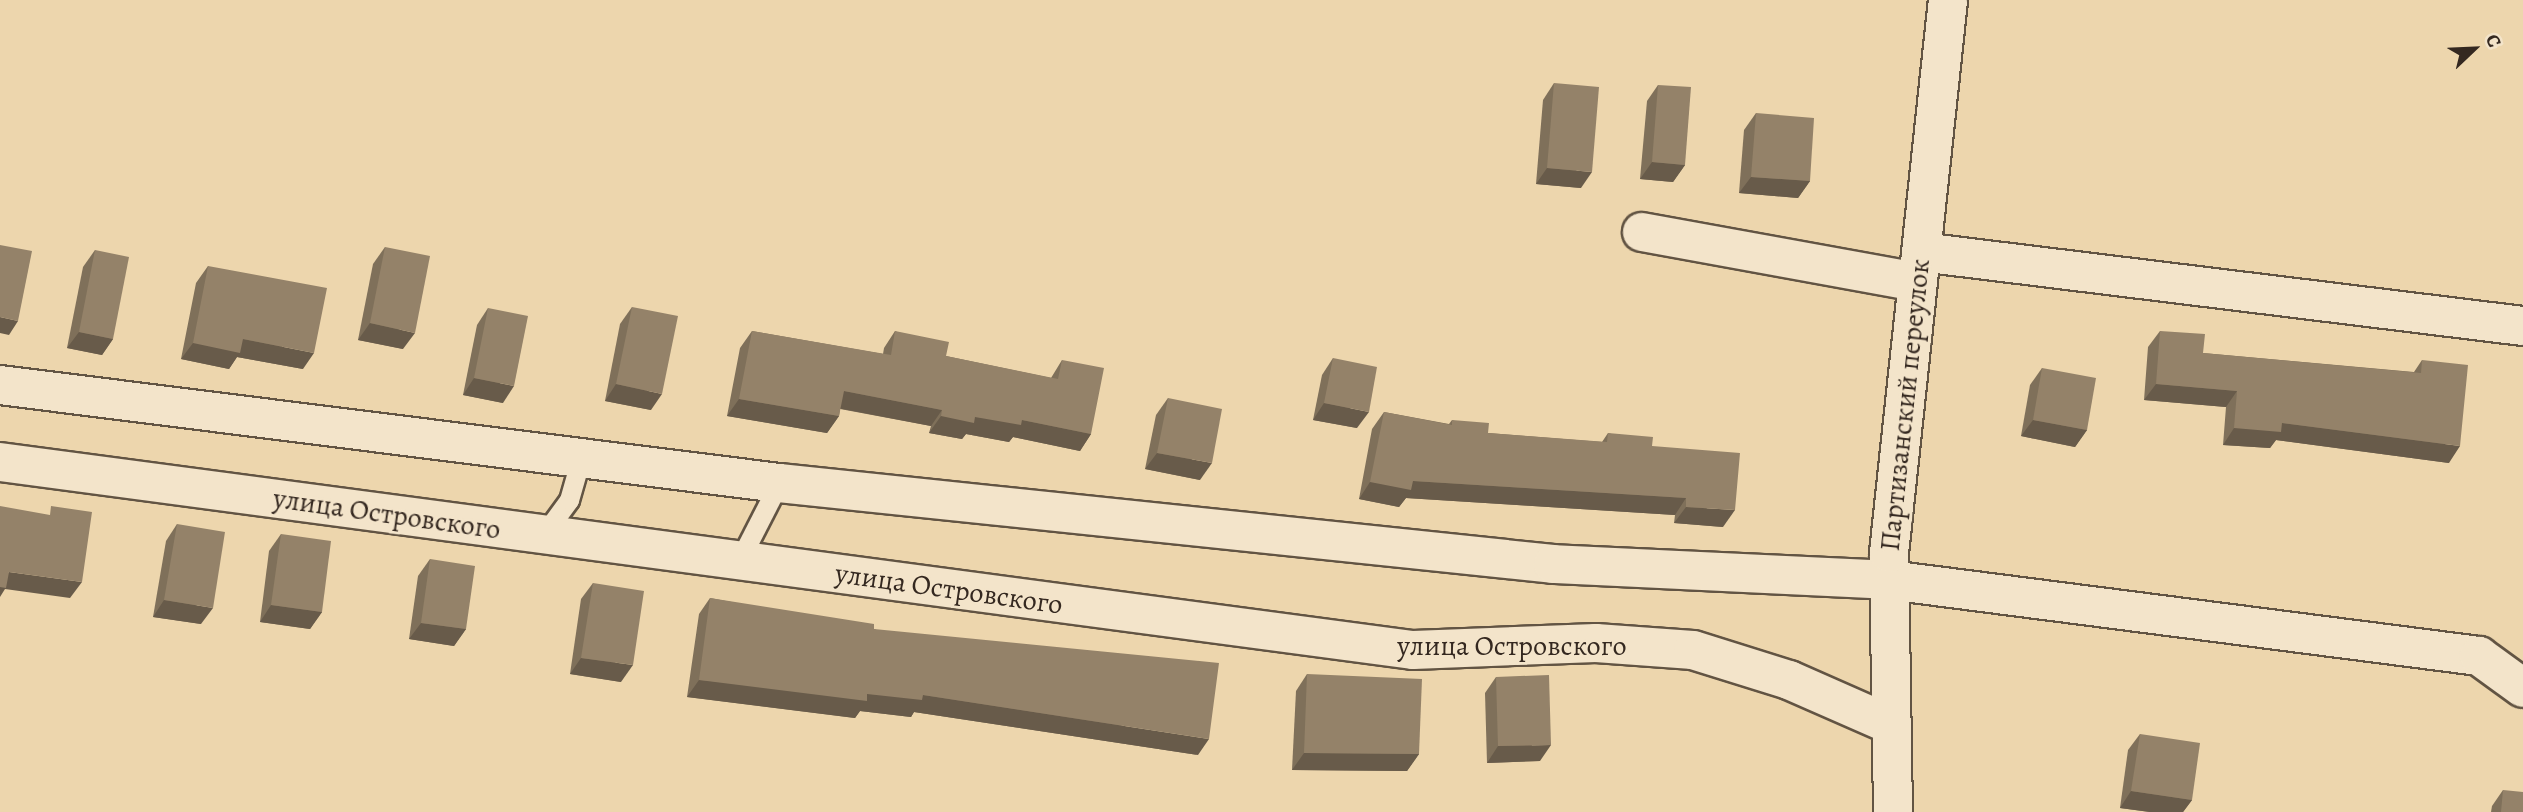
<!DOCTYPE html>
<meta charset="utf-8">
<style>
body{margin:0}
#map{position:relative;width:2523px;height:812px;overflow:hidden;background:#edd6ad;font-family:Alegreya,serif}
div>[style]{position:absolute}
.roads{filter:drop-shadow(2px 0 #625443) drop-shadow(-2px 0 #625443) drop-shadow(0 2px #625443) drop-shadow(0 -2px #625443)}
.lane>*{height:19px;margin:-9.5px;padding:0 9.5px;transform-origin:9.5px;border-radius:9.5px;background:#f3e4ca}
.street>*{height:38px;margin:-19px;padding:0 19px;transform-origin:19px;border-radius:19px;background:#f3e4ca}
.wall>*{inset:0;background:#7f705a}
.shaded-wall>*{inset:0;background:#685b4a}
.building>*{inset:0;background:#948269}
span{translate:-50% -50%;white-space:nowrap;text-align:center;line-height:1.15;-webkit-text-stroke:5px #f3e4ca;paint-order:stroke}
.street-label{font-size:28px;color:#342820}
.north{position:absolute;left:2439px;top:14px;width:70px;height:70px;-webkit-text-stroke:5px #f3e4ca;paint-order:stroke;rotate:67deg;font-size:19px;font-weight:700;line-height:28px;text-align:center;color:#342820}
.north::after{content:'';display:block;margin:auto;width:24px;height:32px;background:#342820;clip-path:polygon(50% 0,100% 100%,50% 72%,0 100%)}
</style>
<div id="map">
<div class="roads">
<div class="lane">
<i style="left:544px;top:534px;width:42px;rotate:-53.7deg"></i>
<i style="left:569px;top:500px;width:44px;rotate:-74.1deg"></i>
<i style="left:739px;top:561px;width:88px;rotate:-62.9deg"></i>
</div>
<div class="street">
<i style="left:1642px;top:232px;width:280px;rotate:10.3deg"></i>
<i style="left:1921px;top:252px;width:607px;rotate:7.01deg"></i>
<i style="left:0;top:385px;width:785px;rotate:7.17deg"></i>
<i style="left:779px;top:483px;width:778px;rotate:5.97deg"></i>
<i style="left:1553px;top:564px;width:336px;rotate:2.7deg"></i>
<i style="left:1889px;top:580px;width:595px;rotate:7.34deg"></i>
<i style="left:2479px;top:656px;width:54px;rotate:36deg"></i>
<i style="left:0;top:462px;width:1425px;rotate:7.58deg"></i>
<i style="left:1413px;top:650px;width:183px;rotate:-2.2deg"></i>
<i style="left:1596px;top:643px;width:97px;rotate:4.1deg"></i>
<i style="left:1693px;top:650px;width:101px;rotate:17.4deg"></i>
<i style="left:1789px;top:680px;width:109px;rotate:23.7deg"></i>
<i style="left:1893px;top:812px;width:259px;rotate:-90.9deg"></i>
<i style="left:1889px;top:553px;width:556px;rotate:-83.91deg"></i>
</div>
</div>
<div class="wall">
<i style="clip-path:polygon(1554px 83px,1581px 188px,1536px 184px,1543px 100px)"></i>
<i style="clip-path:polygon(1658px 85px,1685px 165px,1673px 182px,1640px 179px,1647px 101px)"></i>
<i style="clip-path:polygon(1756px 113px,1810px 181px,1798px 198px,1739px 193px,1744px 130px)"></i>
<i style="clip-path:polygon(385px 247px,403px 349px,358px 340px,373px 264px)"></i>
<i style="clip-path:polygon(95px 250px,113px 339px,102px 355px,67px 348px,83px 267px)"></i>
<i style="clip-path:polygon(208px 266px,303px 369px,237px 357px,229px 369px,181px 359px,196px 283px)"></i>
<i style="clip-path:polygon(632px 307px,651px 410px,605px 401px,620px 324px)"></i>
<i style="clip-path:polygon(488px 308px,503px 403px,463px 395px,477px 325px)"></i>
<i style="clip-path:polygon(752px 331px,883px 354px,884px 348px,895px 331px,946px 356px,1051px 378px,1062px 360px,1091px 434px,1080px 451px,1013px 437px,1009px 442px,966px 434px,962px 439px,929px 433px,931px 426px,840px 409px,839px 416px,827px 433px,727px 416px,740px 348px)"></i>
<i style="clip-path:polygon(2160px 331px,2203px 353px,2414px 372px,2422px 360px,2449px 463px,2276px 440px,2270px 448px,2223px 445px,2226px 407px,2144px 400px,2148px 347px)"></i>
<i style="clip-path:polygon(1333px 358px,1357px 428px,1313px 420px,1322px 375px)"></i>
<i style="clip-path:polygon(2042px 368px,2087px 430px,2075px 447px,2021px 436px,2030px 385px)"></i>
<i style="clip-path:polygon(1168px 398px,1200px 480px,1145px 469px,1156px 415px)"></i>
<i style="clip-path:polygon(1384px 412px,1449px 424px,1452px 420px,1488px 433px,1602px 442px,1608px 433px,1652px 446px,1723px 527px,1674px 523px,1675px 515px,1406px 498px,1399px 507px,1359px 499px,1372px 429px)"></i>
<i style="clip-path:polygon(177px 524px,201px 624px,153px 617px,166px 541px)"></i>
<i style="clip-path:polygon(281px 534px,322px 612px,310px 629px,260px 622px,269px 551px)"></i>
<i style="clip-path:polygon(430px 559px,466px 629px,454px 646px,409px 639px,418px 576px)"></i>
<i style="clip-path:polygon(593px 583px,621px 682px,570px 674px,581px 599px)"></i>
<i style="clip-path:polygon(710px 598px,874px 629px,1198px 755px,914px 712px,911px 717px,860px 711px,855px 718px,687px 697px,699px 614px)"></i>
<i style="clip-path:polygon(1307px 674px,1419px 754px,1407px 771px,1292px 770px,1296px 691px)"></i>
<i style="clip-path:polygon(1496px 677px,1540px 761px,1487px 763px,1485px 693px)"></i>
<i style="clip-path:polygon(2140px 734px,2192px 800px,2183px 812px,2150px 812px,2120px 808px,2128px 750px)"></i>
<i style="clip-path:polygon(2503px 790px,2523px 812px,2491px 812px,2492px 806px)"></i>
</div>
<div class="shaded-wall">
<i style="clip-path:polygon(1652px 162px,1685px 165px,1673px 182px,1640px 179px)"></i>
<i style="clip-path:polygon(1547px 168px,1592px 172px,1581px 188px,1536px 184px)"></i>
<i style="clip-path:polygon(1751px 177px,1810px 181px,1798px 198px,1739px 193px)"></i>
<i style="clip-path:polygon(0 317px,18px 321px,9px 335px,0 333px)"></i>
<i style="clip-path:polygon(370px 323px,415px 333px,403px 349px,358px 340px)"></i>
<i style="clip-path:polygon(79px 332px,113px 339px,102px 355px,67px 348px)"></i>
<i style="clip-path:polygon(243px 339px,314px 353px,303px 369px,237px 357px,229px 369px,181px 359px,193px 343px)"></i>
<i style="clip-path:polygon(474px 378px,514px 386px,503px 403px,463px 395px)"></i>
<i style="clip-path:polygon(616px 384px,662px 394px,651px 410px,605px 401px)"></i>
<i style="clip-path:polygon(2156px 384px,2237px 391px,2226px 407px,2144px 400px)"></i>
<i style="clip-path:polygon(844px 391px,942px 410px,931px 426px,832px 407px)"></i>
<i style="clip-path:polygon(739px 399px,839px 416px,827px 433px,727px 416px)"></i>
<i style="clip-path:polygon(1324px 403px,1369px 412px,1357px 428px,1313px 420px)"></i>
<i style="clip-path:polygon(941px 416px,975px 417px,1022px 420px,1091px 434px,1080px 451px,1013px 437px,1009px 442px,966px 434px,962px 439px,929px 433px)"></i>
<i style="clip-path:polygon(2033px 420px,2087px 430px,2075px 447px,2021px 436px)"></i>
<i style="clip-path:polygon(2282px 423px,2460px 446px,2449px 463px,2276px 440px,2270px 448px,2223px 445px,2234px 428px)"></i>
<i style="clip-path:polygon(1157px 453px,1212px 463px,1200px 480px,1145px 469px)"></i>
<i style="clip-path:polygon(1413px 481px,1686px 498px,1675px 515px,1406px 498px,1399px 507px,1359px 499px,1370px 482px)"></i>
<i style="clip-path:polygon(1686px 507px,1735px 510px,1723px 527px,1674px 523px)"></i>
<i style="clip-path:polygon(9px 572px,82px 582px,70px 598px,5px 589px,0 597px,0 584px)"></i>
<i style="clip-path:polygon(164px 600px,213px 608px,201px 624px,153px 617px)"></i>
<i style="clip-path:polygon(271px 605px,322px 612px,310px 629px,260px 622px)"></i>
<i style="clip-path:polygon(421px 623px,466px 629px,454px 646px,409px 639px)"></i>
<i style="clip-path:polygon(581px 658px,633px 665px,621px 682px,570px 674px)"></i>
<i style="clip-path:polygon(699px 680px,867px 694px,923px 695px,1209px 739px,1198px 755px,914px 712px,911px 717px,860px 711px,855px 718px,687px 697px)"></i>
<i style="clip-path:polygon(1551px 745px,1540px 761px,1487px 763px,1498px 746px)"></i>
<i style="clip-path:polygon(1304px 753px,1419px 754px,1407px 771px,1292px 770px)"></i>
<i style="clip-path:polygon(2131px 791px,2192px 800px,2183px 812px,2150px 812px,2120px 808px)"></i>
</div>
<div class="building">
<i style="clip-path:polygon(1554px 83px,1599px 87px,1592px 172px,1547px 168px)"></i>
<i style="clip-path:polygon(1658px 85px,1691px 87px,1685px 165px,1652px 162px)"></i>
<i style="clip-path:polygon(1756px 113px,1814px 118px,1810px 181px,1751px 177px)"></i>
<i style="clip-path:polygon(0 245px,32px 251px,18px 321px,0 317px)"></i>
<i style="clip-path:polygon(385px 247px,430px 256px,415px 333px,370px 323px)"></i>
<i style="clip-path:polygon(95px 250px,129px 257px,113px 339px,79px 332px)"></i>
<i style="clip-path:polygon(208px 266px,327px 288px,314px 353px,243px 339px,240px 353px,193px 343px)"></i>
<i style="clip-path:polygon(632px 307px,678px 316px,662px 394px,616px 384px)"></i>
<i style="clip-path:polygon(488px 308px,528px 316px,514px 386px,474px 378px)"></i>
<i style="clip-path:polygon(752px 331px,891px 355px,895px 331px,949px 342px,946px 356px,1058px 379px,1062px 360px,1104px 368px,1091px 434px,1022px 420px,1021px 425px,975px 417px,974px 423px,941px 416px,942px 410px,844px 391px,839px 416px,739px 399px)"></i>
<i style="clip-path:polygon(2160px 331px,2205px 334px,2203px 353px,2421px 373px,2422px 360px,2468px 365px,2460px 446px,2282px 423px,2281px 432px,2234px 428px,2237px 391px,2156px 384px)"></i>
<i style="clip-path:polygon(1333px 358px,1377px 367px,1369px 412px,1324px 403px)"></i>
<i style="clip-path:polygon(2042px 368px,2096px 378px,2087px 430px,2033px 420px)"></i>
<i style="clip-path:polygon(1168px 398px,1222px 409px,1212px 463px,1157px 453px)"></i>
<i style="clip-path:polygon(1384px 412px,1452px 425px,1452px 420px,1489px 423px,1488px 433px,1607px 442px,1608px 433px,1653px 437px,1652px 446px,1740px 453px,1735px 510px,1686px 507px,1686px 498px,1413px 481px,1411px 490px,1370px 482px)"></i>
<i style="clip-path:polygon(0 506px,50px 515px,51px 506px,92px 512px,82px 582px,9px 572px,6px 588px,0 587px)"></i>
<i style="clip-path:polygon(177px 524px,225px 532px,213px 608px,164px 600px)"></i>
<i style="clip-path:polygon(281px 534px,331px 541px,322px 612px,271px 605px)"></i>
<i style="clip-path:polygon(430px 559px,475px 566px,466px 629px,421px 623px)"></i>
<i style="clip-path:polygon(593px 583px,644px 591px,633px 665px,581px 658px)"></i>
<i style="clip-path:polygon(710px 598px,874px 624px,874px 629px,1219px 663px,1209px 739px,923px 695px,922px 700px,867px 694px,867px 701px,699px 680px)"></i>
<i style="clip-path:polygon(1307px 674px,1422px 679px,1419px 754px,1304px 753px)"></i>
<i style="clip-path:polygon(1549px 675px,1551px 745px,1498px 746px,1496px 677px)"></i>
<i style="clip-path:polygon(2140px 734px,2200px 743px,2192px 800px,2131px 791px)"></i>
<i style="clip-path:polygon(2503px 790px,2523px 792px,2523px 812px,2501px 812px)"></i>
</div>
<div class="street-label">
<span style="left:1905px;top:405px;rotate:-84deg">Партизанский переулок</span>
<span style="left:387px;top:514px;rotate:8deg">улица Островского</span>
<span style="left:949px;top:589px;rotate:8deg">улица Островского</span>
<span style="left:1512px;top:646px">улица Островского</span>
</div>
<div class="north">С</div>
</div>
